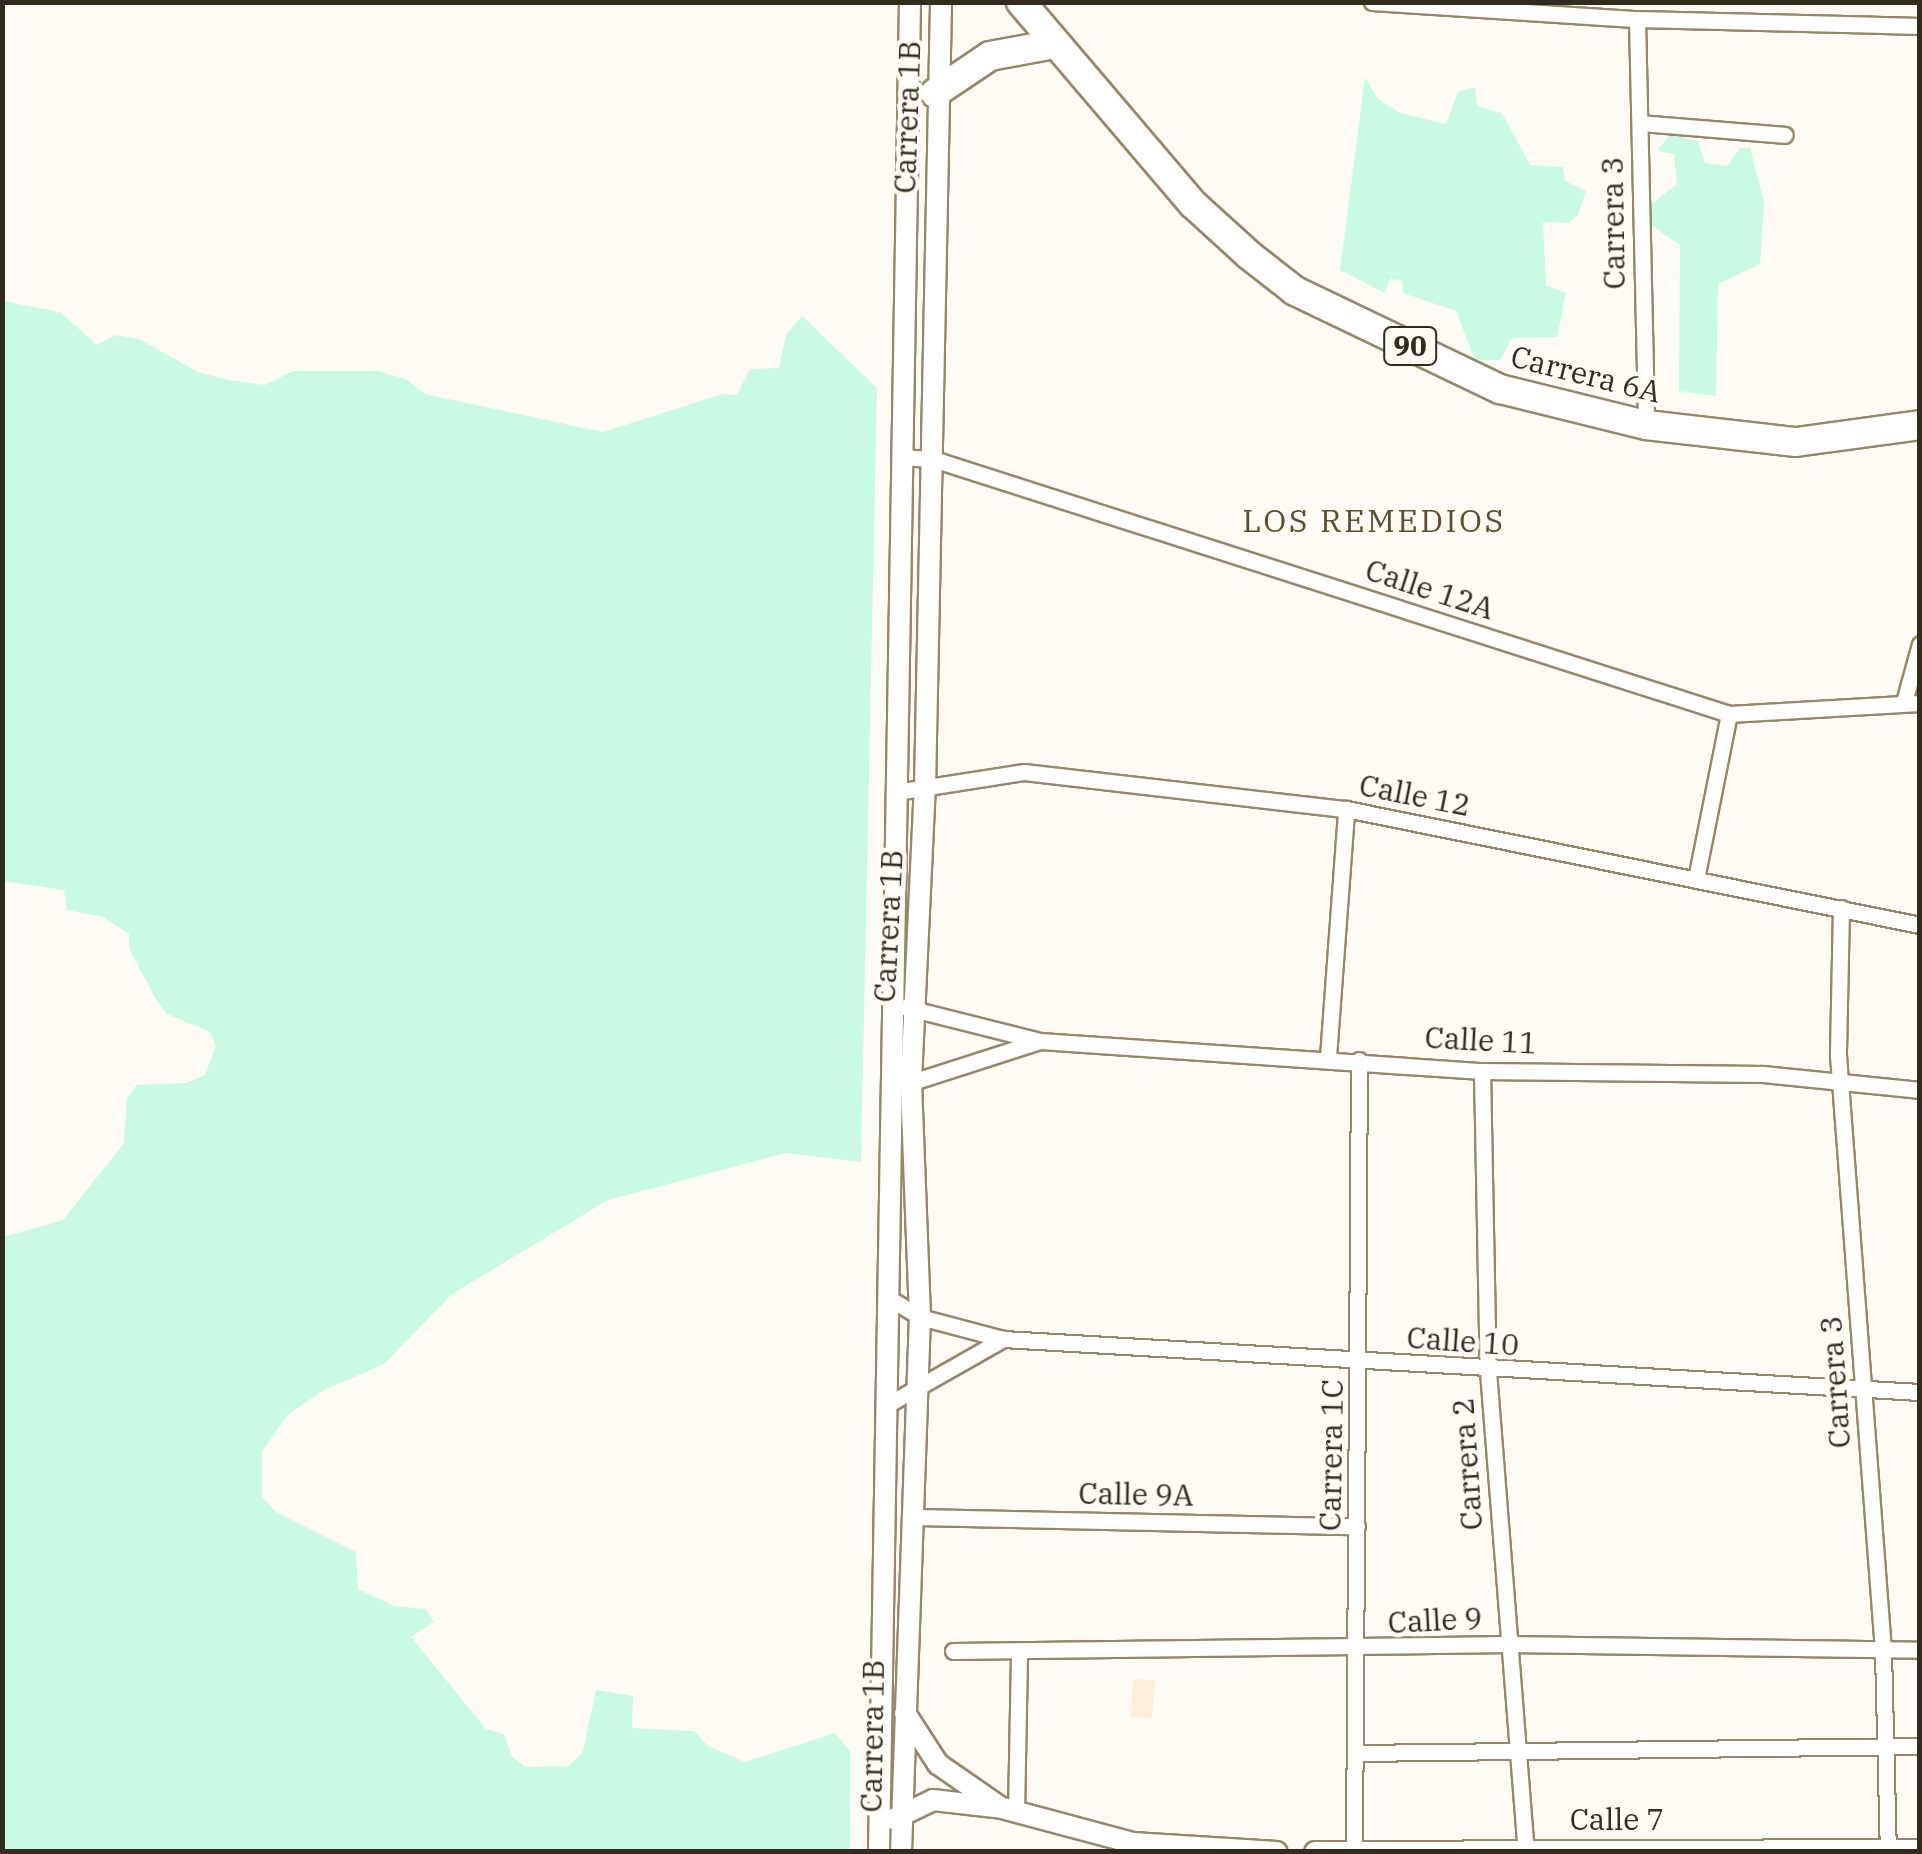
<!DOCTYPE html>
<style>
body{margin:0}
#map{position:relative;width:1922px;height:1854px;overflow:hidden;background:#fefbf4;font-family:"IBM Plex Serif",serif}
div>[style]{position:absolute}
.built>*{inset:0;background:#fcf1d8}
.green>*{inset:0;background:#c9fbe4}
.roads{filter:drop-shadow(2px 0 #968768) drop-shadow(-2px 0 #968768) drop-shadow(0 2px #968768) drop-shadow(0 -2px #968768)}
.minor>*{height:15px;margin:-7.5px;padding:0 7.5px;transform-origin:7.5px;border-radius:7.5px;background:#fff}
.tertiary>*{height:20px;margin:-10px;padding:0 10px;transform-origin:10px;border-radius:10px;background:#fff}
.trunk>*{height:28px;margin:-14px;padding:0 14px;transform-origin:14px;border-radius:14px;background:#fff}
span{translate:-50% -50%;white-space:nowrap;text-align:center;line-height:1.15;-webkit-text-stroke:9px #fefbf4;paint-order:stroke}
.shield-label span{padding:2px 8px;background:#fefbf4;border:2px solid;border-radius:8px;-webkit-text-stroke-width:0}
.shield-label{font-size:28px;color:#322c1f;font-weight:700}
.street-label{font-size:30px;color:#322c1f}
.neighbourhood-label{font-size:32px;color:#5a4d30;letter-spacing:2.5px}
.frame{position:absolute;inset:0;border:5px solid #322c1f;pointer-events:none}
</style>
<div id="map">
<div class="built">
<i style="clip-path:polygon(1133px 1679px,1155px 1680px,1152px 1718px,1131px 1717px)"></i>
</div>
<div class="green">
<i style="clip-path:polygon(1365px 77px,1378px 99px,1400px 113px,1446px 124px,1458px 92px,1475px 87px,1477px 106px,1502px 113px,1530px 165px,1563px 167px,1565px 181px,1586px 191px,1578px 215px,1568px 223px,1543px 222px,1546px 285px,1566px 293px,1557px 337px,1512px 338px,1500px 360px,1475px 360px,1456px 311px,1403px 293px,1402px 281px,1390px 278px,1385px 293px,1340px 270px)"></i>
<i style="clip-path:polygon(1670px 134px,1698px 141px,1705px 163px,1727px 166px,1740px 148px,1750px 148px,1764px 202px,1760px 264px,1718px 284px,1716px 396px,1679px 391px,1680px 245px,1645px 221px,1646px 208px,1677px 184px,1674px 154px,1657px 151px)"></i>
<i style="clip-path:polygon(3px 301px,60px 312px,97px 345px,116px 335px,139px 339px,198px 372px,229px 380px,265px 385px,293px 371px,378px 371px,406px 379px,425px 394px,603px 432px,722px 394px,737px 395px,750px 369px,779px 368px,786px 335px,802px 316px,877px 388px,861px 1162px,786px 1153px,608px 1200px,452px 1294px,384px 1364px,324px 1390px,287px 1415px,262px 1452px,262px 1497px,276px 1512px,356px 1552px,358px 1589px,394px 1606px,426px 1609px,434px 1622px,411px 1637px,486px 1729px,504px 1734px,512px 1757px,526px 1767px,569px 1766px,583px 1751px,596px 1690px,633px 1696px,632px 1728px,694px 1731px,708px 1746px,745px 1762px,835px 1733px,850px 1751px,850px 1851px,3px 1851px,3px 1237px,63px 1220px,124px 1143px,127px 1098px,137px 1085px,186px 1083px,205px 1075px,216px 1046px,210px 1032px,167px 1014px,155px 998px,129px 948px,129px 934px,103px 917px,67px 910px,64px 890px,3px 881px)"></i>
</div>
<div class="roads">
<div class="minor">
<i style="left:1372px;top:2px;width:266px;rotate:3.7deg"></i>
<i style="left:1637px;top:19px;width:283px;rotate:1.4deg"></i>
<i style="left:1637px;top:19px;width:406px;rotate:88.7deg"></i>
<i style="left:1640px;top:123px;width:145px;rotate:4.7deg"></i>
<i style="left:902px;top:457px;width:31px;rotate:4deg"></i>
<i style="left:933px;top:459px;width:836px;rotate:17.76deg"></i>
<i style="left:1729px;top:714px;width:191px;rotate:-3.3deg"></i>
<i style="left:1904px;top:702px;width:60px;rotate:-74.6deg"></i>
<i style="left:896px;top:792px;width:130px;rotate:-8.9deg"></i>
<i style="left:1024px;top:772px;width:324px;rotate:6.6deg"></i>
<i style="left:1346px;top:809px;width:586px;rotate:11.43deg"></i>
<i style="left:1696px;top:879px;width:168px;rotate:-78.7deg"></i>
<i style="left:1841px;top:908px;width:147px;rotate:91.2deg"></i>
<i style="left:1838px;top:1055px;width:598px;rotate:85.68deg"></i>
<i style="left:1883px;top:1651px;width:201px;rotate:88.6deg"></i>
<i style="left:905px;top:1007px;width:139px;rotate:14.1deg"></i>
<i style="left:1040px;top:1041px;width:443px;rotate:3.9deg"></i>
<i style="left:1482px;top:1071px;width:281px;rotate:0.6deg"></i>
<i style="left:1763px;top:1074px;width:158px;rotate:5.8deg"></i>
<i style="left:1328px;top:1057px;width:249px;rotate:-85.8deg"></i>
<i style="left:1482px;top:1071px;width:300px;rotate:88.9deg"></i>
<i style="left:1488px;top:1371px;width:482px;rotate:85.5deg"></i>
<i style="left:906px;top:1084px;width:141px;rotate:-17.8deg"></i>
<i style="left:887px;top:1297px;width:39px;rotate:31deg"></i>
<i style="left:920px;top:1317px;width:86px;rotate:14.8deg"></i>
<i style="left:1003px;top:1339px;width:919px;rotate:3.31deg"></i>
<i style="left:885px;top:1406px;width:136px;rotate:-29.6deg"></i>
<i style="left:913px;top:1517px;width:444px;rotate:1.2deg"></i>
<i style="left:953px;top:1651px;width:555px;rotate:-0.72deg"></i>
<i style="left:1508px;top:1644px;width:412px;rotate:0.8deg"></i>
<i style="left:1356px;top:1753px;width:564px;rotate:-0.71deg"></i>
<i style="left:1016px;top:1812px;width:158px;rotate:-88.9deg"></i>
<i style="left:1354px;top:1852px;width:792px;rotate:-89.64deg"></i>
</div>
<div class="tertiary">
<i style="left:905px;top:1713px;width:61px;rotate:57.1deg"></i>
<i style="left:938px;top:1764px;width:75px;rotate:34.7deg"></i>
<i style="left:894px;top:1819px;width:43px;rotate:-26deg"></i>
<i style="left:933px;top:1800px;width:69px;rotate:6.6deg"></i>
<i style="left:1002px;top:1808px;width:136px;rotate:15deg"></i>
<i style="left:1133px;top:1843px;width:144px;rotate:3.6deg"></i>
<i style="left:879px;top:1852px;width:1850px;rotate:-89.04deg"></i>
<i style="left:901px;top:1852px;width:535px;rotate:-87.97deg"></i>
<i style="left:920px;top:1317px;width:236px;rotate:-92.2deg"></i>
<i style="left:911px;top:1081px;width:294px;rotate:-87.3deg"></i>
<i style="left:925px;top:787px;width:785px;rotate:-88.83deg"></i>
<i style="left:1315px;top:1852px;width:605px;rotate:-0.19deg"></i>
</div>
<div class="trunk">
<i style="left:1021px;top:2px;width:265px;rotate:49.6deg"></i>
<i style="left:1193px;top:204px;width:76px;rotate:42.3deg"></i>
<i style="left:1249px;top:255px;width:58px;rotate:38deg"></i>
<i style="left:1295px;top:291px;width:227px;rotate:25.6deg"></i>
<i style="left:1500px;top:389px;width:150px;rotate:13.9deg"></i>
<i style="left:1646px;top:425px;width:151px;rotate:6.5deg"></i>
<i style="left:1796px;top:442px;width:125px;rotate:-7.8deg"></i>
<i style="left:935px;top:93px;width:66px;rotate:-33.9deg"></i>
<i style="left:990px;top:56px;width:66px;rotate:-10.5deg"></i>
</div>
</div>
<div class="shield-label">
<span style="left:1410px;top:346px">90</span>
</div>
<div class="street-label">
<span style="left:907px;top:117px;rotate:-88deg">Carrera 1B</span>
<span style="left:1613px;top:223px;rotate:-91deg">Carrera 3</span>
<span style="left:1586px;top:374px;rotate:14deg">Carrera 6A</span>
<span style="left:1430px;top:589px;rotate:18deg">Calle 12A</span>
<span style="left:1415px;top:795px;rotate:11deg">Calle 12</span>
<span style="left:888px;top:926px;rotate:-87deg">Carrera 1B</span>
<span style="left:1481px;top:1040px;rotate:3deg">Calle 11</span>
<span style="left:1463px;top:1341px;rotate:4deg">Calle 10</span>
<span style="left:1835px;top:1382px;rotate:-94deg">Carrera 3</span>
<span style="left:1331px;top:1455px;rotate:-89deg">Carrera 1C</span>
<span style="left:1467px;top:1464px;rotate:-94deg">Carrera 2</span>
<span style="left:1136px;top:1494px;rotate:1deg">Calle 9A</span>
<span style="left:1435px;top:1620px;rotate:-3deg">Calle 9</span>
<span style="left:872px;top:1736px;rotate:-89deg">Carrera 1B</span>
<span style="left:1617px;top:1819px">Calle 7</span>
</div>
<div class="neighbourhood-label">
<span style="left:1374px;top:520px">LOS REMEDIOS</span>
</div>
<div class="frame"></div>
</div>
